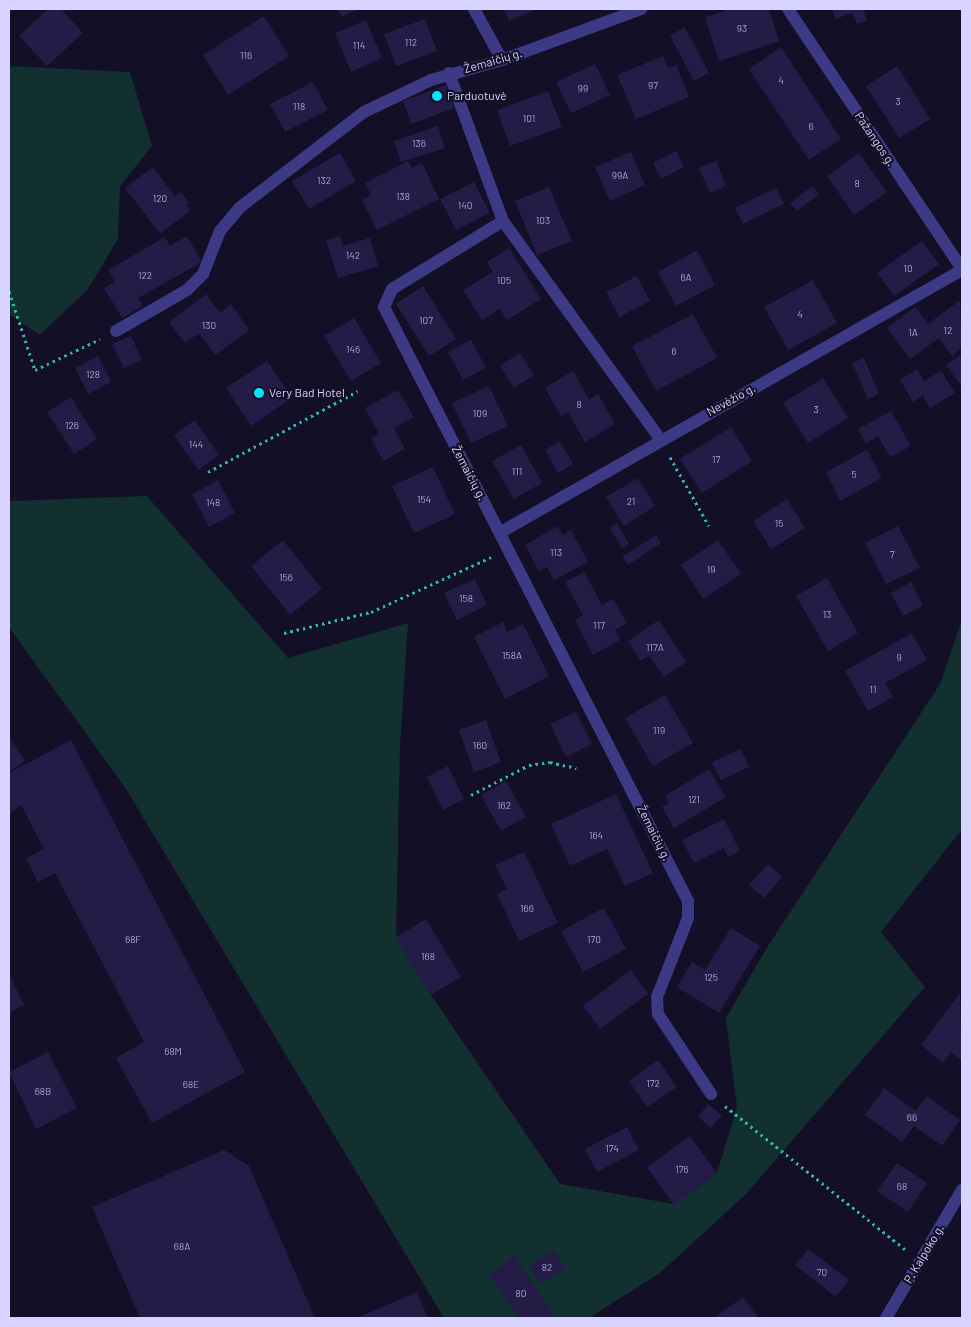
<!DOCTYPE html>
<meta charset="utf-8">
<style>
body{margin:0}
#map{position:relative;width:971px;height:1327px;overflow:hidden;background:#130f26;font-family:Barlow,sans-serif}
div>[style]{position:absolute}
.green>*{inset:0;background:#12302f}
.building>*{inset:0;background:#241b47}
.path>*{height:3px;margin-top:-1.5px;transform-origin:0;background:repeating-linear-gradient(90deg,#2fb8b0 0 2.5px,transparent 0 6.5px)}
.service>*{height:12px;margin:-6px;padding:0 6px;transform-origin:6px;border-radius:6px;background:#3d3a85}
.minor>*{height:12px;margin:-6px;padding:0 6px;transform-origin:6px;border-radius:6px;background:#3d3a85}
.tertiary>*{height:12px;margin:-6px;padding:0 6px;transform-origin:6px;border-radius:6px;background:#3d3a85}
.dots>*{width:14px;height:14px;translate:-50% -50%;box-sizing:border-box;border:2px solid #130f26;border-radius:50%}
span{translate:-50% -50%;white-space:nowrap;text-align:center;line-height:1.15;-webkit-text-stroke:4.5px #130f26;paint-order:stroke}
.number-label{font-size:10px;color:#aca6d1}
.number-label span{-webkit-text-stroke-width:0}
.street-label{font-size:12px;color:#d9d4ff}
.poi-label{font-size:12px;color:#d9d4ff}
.left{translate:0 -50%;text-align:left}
.frame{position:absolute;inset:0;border:10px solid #d9d4ff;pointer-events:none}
</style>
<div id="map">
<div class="green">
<i style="clip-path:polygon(9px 66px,130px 72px,152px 146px,120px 186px,118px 239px,88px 289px,40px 335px,9px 314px)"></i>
<i style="clip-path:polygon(147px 496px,288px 658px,408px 623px,400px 746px,396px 937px,431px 995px,560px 1184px,674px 1204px,717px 1173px,737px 1107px,726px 1018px,768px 946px,940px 684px,962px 620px,962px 829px,881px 932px,925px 987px,746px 1194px,660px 1273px,589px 1318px,444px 1318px,126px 789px,9px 627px,9px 501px)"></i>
</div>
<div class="building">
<i style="clip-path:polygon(48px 9px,61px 9px,83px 33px,47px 66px,19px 36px)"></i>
<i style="clip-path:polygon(338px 9px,358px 9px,342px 17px)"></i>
<i style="clip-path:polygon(504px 9px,537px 9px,509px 21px)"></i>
<i style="clip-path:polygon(730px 9px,769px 9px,779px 41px,719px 61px,705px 17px)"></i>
<i style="clip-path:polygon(832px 9px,863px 9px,867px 21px,857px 24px,853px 13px,835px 19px)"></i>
<i style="clip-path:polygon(264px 16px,289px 56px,228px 95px,203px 55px)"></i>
<i style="clip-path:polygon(425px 19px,437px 51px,396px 66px,384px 34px)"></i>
<i style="clip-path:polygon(366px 20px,382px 58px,351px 72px,335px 33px)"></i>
<i style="clip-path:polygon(685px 27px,709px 73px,694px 81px,670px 36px)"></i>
<i style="clip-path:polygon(781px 47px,841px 139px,809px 160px,749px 69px)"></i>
<i style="clip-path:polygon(663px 56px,668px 68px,676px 65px,689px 97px,636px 119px,617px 75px)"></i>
<i style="clip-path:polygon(595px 64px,610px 95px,571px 113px,556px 82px)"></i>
<i style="clip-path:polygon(897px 66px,930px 119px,899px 138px,866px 86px)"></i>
<i style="clip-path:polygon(313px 82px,328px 110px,285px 132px,270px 104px)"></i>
<i style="clip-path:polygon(446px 85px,454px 108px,411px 124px,403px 101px)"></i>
<i style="clip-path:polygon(548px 91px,562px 127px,510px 146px,497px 110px)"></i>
<i style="clip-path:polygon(438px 126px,445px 148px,401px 162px,394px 141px)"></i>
<i style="clip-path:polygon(676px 151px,684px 167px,661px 179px,653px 163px)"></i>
<i style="clip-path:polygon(631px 152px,645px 185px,610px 201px,595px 167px)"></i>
<i style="clip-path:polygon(340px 153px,356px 181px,309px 209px,292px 181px)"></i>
<i style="clip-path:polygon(859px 153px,887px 192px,854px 215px,827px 176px)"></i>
<i style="clip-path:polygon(408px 161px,412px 168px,422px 163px,439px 199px,377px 230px,362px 200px,371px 195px,365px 183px)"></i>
<i style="clip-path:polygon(716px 161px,726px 186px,710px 193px,699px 168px)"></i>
<i style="clip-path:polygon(153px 167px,175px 196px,181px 192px,189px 203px,186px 205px,190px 211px,160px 234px,125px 188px)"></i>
<i style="clip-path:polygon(474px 182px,490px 213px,456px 230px,440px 199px)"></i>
<i style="clip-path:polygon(813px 186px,819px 194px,797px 211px,790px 203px)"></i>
<i style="clip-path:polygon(549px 187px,572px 241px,537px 255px,515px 201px)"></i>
<i style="clip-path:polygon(776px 188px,784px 204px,743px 224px,735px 208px)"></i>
<i style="clip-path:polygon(187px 236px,202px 262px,138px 298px,143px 306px,122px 318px,104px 288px,115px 282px,108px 270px,165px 237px,170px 246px)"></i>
<i style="clip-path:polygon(340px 236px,343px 246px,370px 238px,378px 266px,338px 278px,326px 240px)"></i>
<i style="clip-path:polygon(922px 241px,939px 264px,894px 296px,877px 273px)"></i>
<i style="clip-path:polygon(509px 248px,541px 299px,507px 320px,500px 309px,482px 320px,463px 290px,493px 272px,487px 262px)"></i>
<i style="clip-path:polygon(697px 250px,715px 285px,676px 306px,658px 272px)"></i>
<i style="clip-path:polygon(637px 276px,650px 301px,619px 317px,606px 292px)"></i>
<i style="clip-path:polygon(813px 280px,837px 323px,788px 350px,764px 307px)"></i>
<i style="clip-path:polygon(423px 286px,456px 339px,429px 356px,396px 304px)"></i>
<i style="clip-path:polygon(206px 294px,220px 313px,231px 304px,249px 330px,215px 355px,199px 333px,185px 343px,169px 322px)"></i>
<i style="clip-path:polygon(960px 300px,962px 348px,952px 356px,939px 338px,910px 359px,887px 328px,915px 307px,928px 324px)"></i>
<i style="clip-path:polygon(693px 314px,717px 358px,656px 391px,632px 346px)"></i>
<i style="clip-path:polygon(354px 318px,381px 363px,351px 381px,324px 336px)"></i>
<i style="clip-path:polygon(131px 336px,142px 360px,124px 368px,112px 344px)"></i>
<i style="clip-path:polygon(471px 340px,486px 368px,463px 380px,448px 352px)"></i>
<i style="clip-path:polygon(520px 353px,534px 375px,514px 388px,500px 366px)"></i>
<i style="clip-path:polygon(962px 354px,962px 387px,946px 365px)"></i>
<i style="clip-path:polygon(98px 356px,111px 382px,88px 394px,75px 368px)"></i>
<i style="clip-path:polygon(864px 358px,879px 394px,868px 399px,852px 363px)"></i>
<i style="clip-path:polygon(267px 361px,292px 398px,251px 426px,226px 388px)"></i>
<i style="clip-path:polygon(917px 369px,924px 381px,941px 371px,955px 393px,930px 408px,923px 395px,913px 402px,900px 380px)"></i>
<i style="clip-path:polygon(573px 371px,589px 399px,598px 394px,615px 424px,585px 442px,568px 412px,561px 416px,545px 388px)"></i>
<i style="clip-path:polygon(823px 378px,848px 418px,808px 443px,783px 403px)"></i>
<i style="clip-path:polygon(489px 386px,508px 426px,471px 443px,452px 403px)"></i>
<i style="clip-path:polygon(398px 390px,414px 417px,394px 428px,405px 449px,383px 461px,371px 438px,379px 434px,365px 408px)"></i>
<i style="clip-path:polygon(71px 397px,97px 439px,74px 454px,47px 412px)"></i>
<i style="clip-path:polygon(891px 411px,911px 446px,890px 457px,878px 436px,866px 443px,858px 429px)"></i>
<i style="clip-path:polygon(195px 420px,219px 455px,198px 470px,174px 435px)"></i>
<i style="clip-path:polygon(731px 427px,752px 461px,702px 493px,680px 459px)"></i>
<i style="clip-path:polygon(560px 441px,573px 464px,558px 473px,545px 450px)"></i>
<i style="clip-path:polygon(521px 445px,542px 483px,514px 499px,492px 461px)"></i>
<i style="clip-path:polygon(867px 450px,882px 478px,840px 501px,826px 472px)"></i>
<i style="clip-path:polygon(433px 467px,455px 514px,414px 533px,392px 486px)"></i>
<i style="clip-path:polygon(638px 478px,655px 506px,624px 526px,606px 497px)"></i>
<i style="clip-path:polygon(218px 480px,235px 513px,209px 527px,192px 494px)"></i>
<i style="clip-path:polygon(787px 499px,805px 528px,771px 549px,753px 521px)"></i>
<i style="clip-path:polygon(617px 523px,629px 544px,622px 548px,610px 528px)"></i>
<i style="clip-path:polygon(558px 526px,563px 535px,571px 530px,588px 562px,554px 580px,547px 567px,539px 571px,525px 545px)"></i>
<i style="clip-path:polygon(898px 526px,920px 568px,886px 584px,865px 543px)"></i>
<i style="clip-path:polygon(656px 535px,661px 543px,628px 565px,622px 557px)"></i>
<i style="clip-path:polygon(283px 540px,322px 589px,290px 615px,251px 566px)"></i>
<i style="clip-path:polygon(718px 540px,741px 574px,703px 599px,681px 565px)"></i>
<i style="clip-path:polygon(584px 572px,602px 605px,613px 599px,627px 623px,615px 630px,620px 640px,593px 655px,575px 620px,583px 615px,565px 582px)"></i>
<i style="clip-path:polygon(827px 578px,858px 633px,828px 651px,796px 596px)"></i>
<i style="clip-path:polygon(475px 579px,487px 605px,457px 620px,444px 593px)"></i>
<i style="clip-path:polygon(911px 582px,923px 606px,903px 616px,891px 593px)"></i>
<i style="clip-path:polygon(659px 620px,686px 662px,664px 677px,649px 655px,641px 661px,628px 641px)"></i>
<i style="clip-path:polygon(503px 622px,507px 632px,523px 624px,549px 676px,505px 699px,474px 637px)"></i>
<i style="clip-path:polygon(912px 633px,927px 660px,885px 683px,893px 697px,868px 711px,845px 671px)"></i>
<i style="clip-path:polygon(665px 695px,693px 743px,653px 766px,625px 718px)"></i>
<i style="clip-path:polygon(576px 712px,592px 744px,566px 757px,550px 724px)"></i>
<i style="clip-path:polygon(486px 720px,501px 762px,474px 772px,459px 730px)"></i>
<i style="clip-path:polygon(9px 736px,25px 761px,9px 772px)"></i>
<i style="clip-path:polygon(71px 740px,245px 1072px,152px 1123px,116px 1058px,144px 1042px,55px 873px,38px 882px,26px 858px,44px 849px,21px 805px,9px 814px,9px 773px)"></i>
<i style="clip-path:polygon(741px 749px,749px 767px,721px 780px,712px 762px)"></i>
<i style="clip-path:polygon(448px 766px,464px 799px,443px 810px,427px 777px)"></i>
<i style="clip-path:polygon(709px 769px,726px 797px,674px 828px,662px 807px,669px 803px,665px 796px)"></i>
<i style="clip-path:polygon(506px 781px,526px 817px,501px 831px,481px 795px)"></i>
<i style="clip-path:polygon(616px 794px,653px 873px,625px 886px,607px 849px,570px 866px,551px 824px)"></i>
<i style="clip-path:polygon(724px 819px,740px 851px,728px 857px,724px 848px,694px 863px,682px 840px)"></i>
<i style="clip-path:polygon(524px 852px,558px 923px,519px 941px,497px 894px,507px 889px,495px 865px)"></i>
<i style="clip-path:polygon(768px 864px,782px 877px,764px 898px,749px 885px)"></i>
<i style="clip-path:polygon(604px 908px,626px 949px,583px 972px,561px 931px)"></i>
<i style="clip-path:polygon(426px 919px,461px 977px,431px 995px,396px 937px)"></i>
<i style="clip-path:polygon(731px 928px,760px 946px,719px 1013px,677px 987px,692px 962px,705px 970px)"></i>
<i style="clip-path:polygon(631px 970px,648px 994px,600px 1029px,583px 1006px)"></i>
<i style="clip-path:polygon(9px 974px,24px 1005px,9px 1013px)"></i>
<i style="clip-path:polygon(960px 993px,962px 1061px,951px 1052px,943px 1063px,921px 1045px)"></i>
<i style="clip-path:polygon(48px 1052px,77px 1108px,36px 1129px,9px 1072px)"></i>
<i style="clip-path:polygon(658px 1060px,677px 1087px,647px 1107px,629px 1081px)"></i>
<i style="clip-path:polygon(884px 1088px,916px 1111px,927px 1096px,960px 1120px,942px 1146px,914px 1126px,902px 1142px,865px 1115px)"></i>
<i style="clip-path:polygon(708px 1104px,722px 1115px,711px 1128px,698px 1117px)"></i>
<i style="clip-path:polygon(627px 1127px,639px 1150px,597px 1172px,585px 1149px)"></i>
<i style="clip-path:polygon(690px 1136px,717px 1173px,674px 1205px,647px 1167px)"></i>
<i style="clip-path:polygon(224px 1150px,249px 1166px,315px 1318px,140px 1318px,92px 1207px)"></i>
<i style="clip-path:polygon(897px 1163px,927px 1183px,908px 1212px,877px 1191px)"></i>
<i style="clip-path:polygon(808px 1249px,849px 1280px,836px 1297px,795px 1265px)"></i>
<i style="clip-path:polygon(554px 1251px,565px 1269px,540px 1284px,529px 1266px)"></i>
<i style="clip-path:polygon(514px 1256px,553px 1314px,546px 1318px,519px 1318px,489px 1274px)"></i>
<i style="clip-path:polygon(417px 1292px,428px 1318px,357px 1318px)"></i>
<i style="clip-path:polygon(743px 1297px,758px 1317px,714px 1318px)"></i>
</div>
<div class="path">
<i style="left:9px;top:291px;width:83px;rotate:71.8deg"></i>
<i style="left:35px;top:370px;width:72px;rotate:-25.5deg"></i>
<i style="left:670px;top:457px;width:79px;rotate:60.5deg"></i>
<i style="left:208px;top:472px;width:170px;rotate:-28.4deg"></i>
<i style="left:284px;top:633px;width:89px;rotate:-13.6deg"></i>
<i style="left:371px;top:612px;width:132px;rotate:-24.6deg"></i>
<i style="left:471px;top:795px;width:65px;rotate:-27.3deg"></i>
<i style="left:529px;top:765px;width:21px;rotate:-8deg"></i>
<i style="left:550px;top:762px;width:27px;rotate:13deg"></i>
<i style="left:725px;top:1106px;width:231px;rotate:38.5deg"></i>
</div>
<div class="service">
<i style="left:503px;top:221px;width:269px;rotate:54.2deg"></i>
</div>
<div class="minor">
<i style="left:474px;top:9px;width:58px;rotate:61.2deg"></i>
<i style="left:788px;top:9px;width:313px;rotate:56.2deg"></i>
<i style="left:449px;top:73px;width:158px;rotate:70deg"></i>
<i style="left:503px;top:221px;width:130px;rotate:148.5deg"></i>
<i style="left:392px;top:289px;width:20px;rotate:114deg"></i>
<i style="left:384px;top:307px;width:667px;rotate:62.9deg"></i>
<i style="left:688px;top:901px;width:17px;rotate:90deg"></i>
<i style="left:688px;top:918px;width:85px;rotate:111.4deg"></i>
<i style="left:657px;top:997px;width:17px;rotate:87deg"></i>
<i style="left:658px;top:1014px;width:96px;rotate:56.5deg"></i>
<i style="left:116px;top:331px;width:82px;rotate:-30deg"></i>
<i style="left:187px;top:290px;width:23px;rotate:-45deg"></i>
<i style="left:203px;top:274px;width:46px;rotate:-68.4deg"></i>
<i style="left:220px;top:231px;width:30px;rotate:-50deg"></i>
<i style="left:239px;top:208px;width:158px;rotate:-37.5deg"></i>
<i style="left:364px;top:112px;width:74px;rotate:-25.5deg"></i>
<i style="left:431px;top:80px;width:74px;rotate:-15.7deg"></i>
<i style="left:502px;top:60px;width:148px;rotate:-20.1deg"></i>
<i style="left:501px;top:532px;width:530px;rotate:-29.61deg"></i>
</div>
<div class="tertiary">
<i style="left:886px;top:1318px;width:149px;rotate:-59.3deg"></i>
</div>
<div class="dots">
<i style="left:437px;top:96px;background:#00e5ff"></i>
<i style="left:259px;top:393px;background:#00e5ff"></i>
</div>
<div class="number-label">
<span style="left:742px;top:29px">93</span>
<span style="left:411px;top:43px">112</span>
<span style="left:359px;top:46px">114</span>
<span style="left:246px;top:56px">116</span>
<span style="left:781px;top:81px">4</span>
<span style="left:653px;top:86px">97</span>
<span style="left:583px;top:89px">99</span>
<span style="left:898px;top:102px">3</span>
<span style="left:299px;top:107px">118</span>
<span style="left:529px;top:119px">101</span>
<span style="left:811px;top:127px">6</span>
<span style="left:419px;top:144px">136</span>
<span style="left:620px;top:176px">99A</span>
<span style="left:324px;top:181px">132</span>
<span style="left:857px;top:184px">8</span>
<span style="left:403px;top:197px">138</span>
<span style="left:160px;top:199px">120</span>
<span style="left:465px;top:206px">140</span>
<span style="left:543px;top:221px">103</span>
<span style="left:353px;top:256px">142</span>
<span style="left:908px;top:269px">10</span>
<span style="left:145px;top:276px">122</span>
<span style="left:686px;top:278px">6A</span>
<span style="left:504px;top:281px">105</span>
<span style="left:800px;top:315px">4</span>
<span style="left:426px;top:321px">107</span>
<span style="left:209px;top:326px">130</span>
<span style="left:948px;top:331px">12</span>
<span style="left:913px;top:333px">1A</span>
<span style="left:353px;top:350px">146</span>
<span style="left:674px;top:352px">6</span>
<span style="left:93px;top:375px">128</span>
<span style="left:579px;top:405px">8</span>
<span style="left:816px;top:410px">3</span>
<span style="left:480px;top:414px">109</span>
<span style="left:72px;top:426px">126</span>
<span style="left:196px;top:445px">144</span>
<span style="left:716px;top:460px">17</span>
<span style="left:517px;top:472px">111</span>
<span style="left:854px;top:475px">5</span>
<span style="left:424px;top:500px">154</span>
<span style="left:631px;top:502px">21</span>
<span style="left:213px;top:503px">148</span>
<span style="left:779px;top:524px">15</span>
<span style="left:556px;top:553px">113</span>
<span style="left:892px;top:555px">7</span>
<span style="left:711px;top:570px">19</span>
<span style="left:286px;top:578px">156</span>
<span style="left:466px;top:599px">158</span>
<span style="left:827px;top:615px">13</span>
<span style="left:599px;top:626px">117</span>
<span style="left:655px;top:648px">117A</span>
<span style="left:512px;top:656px">158A</span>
<span style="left:899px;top:658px">9</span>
<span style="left:873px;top:690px">11</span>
<span style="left:659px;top:731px">119</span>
<span style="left:480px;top:746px">160</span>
<span style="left:694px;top:800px">121</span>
<span style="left:504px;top:806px">162</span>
<span style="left:596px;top:836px">164</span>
<span style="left:527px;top:909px">166</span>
<span style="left:133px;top:940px">68F</span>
<span style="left:594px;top:940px">170</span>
<span style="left:428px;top:957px">168</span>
<span style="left:711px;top:978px">125</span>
<span style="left:173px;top:1052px">68M</span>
<span style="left:653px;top:1084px">172</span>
<span style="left:191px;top:1085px">68E</span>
<span style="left:43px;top:1092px">68B</span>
<span style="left:912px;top:1118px">66</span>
<span style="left:612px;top:1149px">174</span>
<span style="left:682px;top:1170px">176</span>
<span style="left:902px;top:1187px">68</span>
<span style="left:182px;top:1247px">68A</span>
<span style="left:547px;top:1268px">82</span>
<span style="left:822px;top:1273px">70</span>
<span style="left:521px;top:1294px">80</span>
</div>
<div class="street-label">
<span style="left:493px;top:61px;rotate:-16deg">Žemaičių g.</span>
<span style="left:875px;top:139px;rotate:56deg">Pažangos g.</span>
<span style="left:731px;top:400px;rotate:-29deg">Nevėžio g.</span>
<span style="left:469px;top:473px;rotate:62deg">Žemaičių g.</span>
<span style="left:654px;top:833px;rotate:63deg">Žemaičių g.</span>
<span style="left:924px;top:1254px;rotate:-59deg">P. Kalpoko g.</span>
</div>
<div class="poi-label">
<span class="left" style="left:447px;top:96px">Parduotuvė</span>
<span class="left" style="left:269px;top:393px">Very Bad Hotel</span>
</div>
<div class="frame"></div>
</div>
